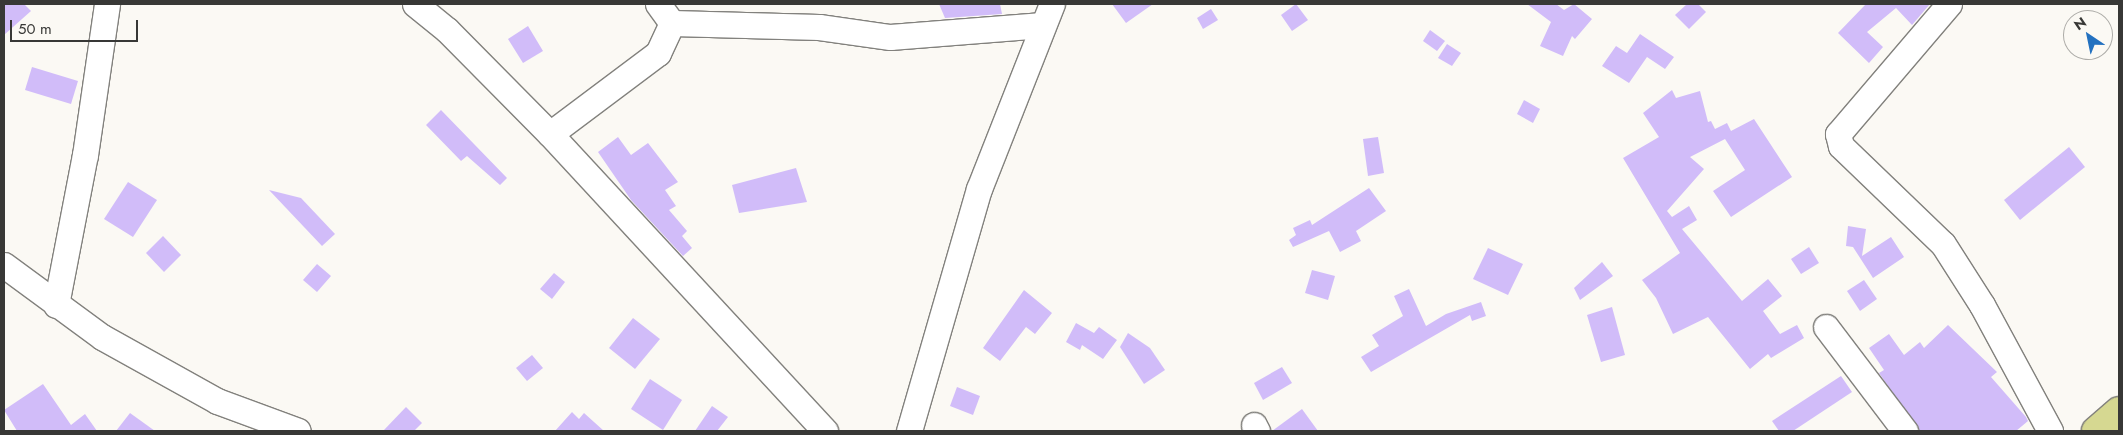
<!DOCTYPE html>
<style>
body{margin:0}
#map{position:relative;width:2123px;height:435px;overflow:hidden;background:#fbf9f4;font-family:Jost,sans-serif}
div>[style]{position:absolute}
.building>*{inset:0;background:#d1bcf9}
.roads{filter:drop-shadow(1px 0 #82817d) drop-shadow(-1px 0 #82817d) drop-shadow(0 1px #82817d) drop-shadow(0 -1px #82817d)}
.minor>*{height:25px;margin:-12.5px;padding:0 12.5px;transform-origin:12.5px;border-radius:12.5px;background:#fff}
.major>*{height:28px;margin:-14px;padding:0 14px;transform-origin:14px;border-radius:14px;background:#d6d891}
span{translate:-50% -50%;white-space:nowrap;text-align:center;line-height:1.15;-webkit-text-stroke:4px #fbf9f4;paint-order:stroke}
.frame{position:absolute;inset:0;border:5px solid #383836;pointer-events:none}
.north{position:absolute;left:2063px;top:10px;width:50px;height:50px;box-sizing:border-box;background:#fbf9f4;border:1px solid #adaca8;border-radius:50%;rotate:326deg;font-size:14px;font-weight:700;line-height:20px;text-align:center;color:#383836}
.north::after{content:'';display:block;margin:auto;width:18px;height:22px;background:#2371c0;clip-path:polygon(50% 0,100% 100%,50% 72%,0 100%)}
.scale{position:absolute;left:10px;top:20px;width:128px;height:22px;box-sizing:border-box;border:2px solid #383836;border-top:0;padding-left:6px;font-size:15px;line-height:18px;white-space:nowrap;color:#383836;-webkit-text-stroke:4px #fbf9f4;paint-order:stroke}
</style>
<div id="map">
<div class="building">
<i style="clip-path:polygon(4px 4px,24px 4px,31px 11px,4px 35px)"></i>
<i style="clip-path:polygon(939px 4px,1000px 4px,1002px 14px,945px 18px)"></i>
<i style="clip-path:polygon(1112px 4px,1153px 4px,1126px 23px)"></i>
<i style="clip-path:polygon(1296px 4px,1308px 20px,1292px 31px,1281px 15px)"></i>
<i style="clip-path:polygon(1527px 4px,1556px 4px,1564px 10px,1574px 4px,1592px 19px,1575px 39px,1572px 36px,1563px 56px,1540px 46px,1551px 22px)"></i>
<i style="clip-path:polygon(1687px 4px,1698px 4px,1706px 12px,1689px 29px,1675px 15px)"></i>
<i style="clip-path:polygon(1866px 4px,1930px 4px,1912px 25px,1896px 8px,1867px 32px,1883px 47px,1869px 63px,1838px 33px)"></i>
<i style="clip-path:polygon(1211px 9px,1218px 20px,1203px 29px,1197px 18px)"></i>
<i style="clip-path:polygon(528px 26px,543px 51px,523px 63px,508px 39px)"></i>
<i style="clip-path:polygon(1430px 30px,1445px 41px,1437px 51px,1423px 41px)"></i>
<i style="clip-path:polygon(1640px 34px,1674px 57px,1665px 69px,1647px 57px,1629px 83px,1602px 66px,1616px 46px,1627px 53px)"></i>
<i style="clip-path:polygon(1447px 44px,1461px 53px,1452px 66px,1438px 58px)"></i>
<i style="clip-path:polygon(32px 67px,78px 81px,71px 104px,25px 90px)"></i>
<i style="clip-path:polygon(1672px 90px,1676px 98px,1700px 91px,1708px 122px,1711px 121px,1715px 129px,1727px 123px,1731px 131px,1754px 119px,1792px 177px,1731px 217px,1713px 191px,1745px 170px,1725px 139px,1690px 157px,1704px 169px,1667px 211px,1672px 217px,1689px 206px,1697px 220px,1682px 229px,1742px 301px,1768px 279px,1782px 296px,1763px 311px,1780px 334px,1797px 325px,1804px 338px,1771px 358px,1768px 354px,1750px 369px,1708px 317px,1673px 334px,1656px 298px,1642px 280px,1680px 253px,1623px 158px,1659px 137px,1643px 113px)"></i>
<i style="clip-path:polygon(1524px 100px,1540px 109px,1533px 123px,1517px 114px)"></i>
<i style="clip-path:polygon(441px 110px,507px 178px,500px 185px,467px 156px,461px 161px,426px 125px)"></i>
<i style="clip-path:polygon(618px 137px,631px 155px,648px 143px,678px 182px,665px 190px,676px 206px,669px 210px,687px 231px,682px 236px,692px 248px,683px 256px,631px 200px,598px 152px)"></i>
<i style="clip-path:polygon(1378px 137px,1384px 173px,1368px 176px,1363px 139px)"></i>
<i style="clip-path:polygon(2069px 147px,2085px 167px,2020px 220px,2004px 200px)"></i>
<i style="clip-path:polygon(796px 168px,807px 202px,739px 213px,732px 185px)"></i>
<i style="clip-path:polygon(128px 182px,157px 200px,133px 237px,104px 219px)"></i>
<i style="clip-path:polygon(1369px 188px,1386px 211px,1356px 231px,1361px 241px,1340px 252px,1329px 231px,1293px 247px,1289px 240px,1296px 235px,1293px 228px,1310px 220px,1312px 225px)"></i>
<i style="clip-path:polygon(269px 190px,301px 198px,335px 234px,322px 246px)"></i>
<i style="clip-path:polygon(1848px 226px,1866px 229px,1862px 256px,1891px 237px,1904px 257px,1873px 278px,1853px 247px,1846px 246px)"></i>
<i style="clip-path:polygon(163px 236px,181px 255px,164px 272px,146px 253px)"></i>
<i style="clip-path:polygon(1809px 247px,1819px 263px,1801px 274px,1791px 259px)"></i>
<i style="clip-path:polygon(1488px 248px,1523px 264px,1508px 295px,1473px 279px)"></i>
<i style="clip-path:polygon(1602px 262px,1613px 276px,1580px 300px,1574px 288px)"></i>
<i style="clip-path:polygon(317px 264px,331px 276px,317px 292px,303px 280px)"></i>
<i style="clip-path:polygon(1312px 270px,1335px 276px,1328px 300px,1305px 293px)"></i>
<i style="clip-path:polygon(554px 273px,565px 282px,552px 299px,540px 289px)"></i>
<i style="clip-path:polygon(1864px 280px,1877px 299px,1860px 311px,1847px 291px)"></i>
<i style="clip-path:polygon(1409px 289px,1426px 326px,1446px 314px,1481px 302px,1486px 316px,1472px 321px,1470px 315px,1371px 372px,1361px 357px,1379px 346px,1372px 335px,1403px 316px,1394px 296px)"></i>
<i style="clip-path:polygon(1024px 290px,1052px 313px,1035px 334px,1026px 327px,1000px 361px,983px 348px)"></i>
<i style="clip-path:polygon(1612px 307px,1625px 355px,1601px 362px,1587px 315px)"></i>
<i style="clip-path:polygon(633px 318px,660px 339px,635px 369px,609px 348px)"></i>
<i style="clip-path:polygon(1076px 323px,1094px 333px,1099px 327px,1117px 340px,1103px 359px,1082px 345px,1080px 350px,1066px 342px)"></i>
<i style="clip-path:polygon(1948px 325px,1997px 372px,1991px 377px,2026px 417px,2028px 421px,2016px 431px,1919px 431px,1879px 373px,1884px 370px,1869px 348px,1889px 334px,1904px 355px,1920px 342px,1924px 348px)"></i>
<i style="clip-path:polygon(1128px 333px,1150px 348px,1165px 370px,1144px 384px,1120px 347px)"></i>
<i style="clip-path:polygon(532px 355px,543px 368px,527px 381px,516px 368px)"></i>
<i style="clip-path:polygon(1282px 367px,1292px 383px,1263px 400px,1254px 383px)"></i>
<i style="clip-path:polygon(1841px 376px,1852px 392px,1793px 431px,1779px 431px,1772px 421px)"></i>
<i style="clip-path:polygon(650px 379px,682px 400px,663px 430px,631px 409px)"></i>
<i style="clip-path:polygon(43px 384px,71px 425px,85px 414px,97px 431px,17px 431px,4px 410px)"></i>
<i style="clip-path:polygon(957px 387px,980px 396px,973px 415px,950px 406px)"></i>
<i style="clip-path:polygon(712px 406px,728px 417px,717px 431px,695px 431px)"></i>
<i style="clip-path:polygon(406px 407px,422px 423px,414px 431px,383px 431px)"></i>
<i style="clip-path:polygon(1302px 409px,1318px 431px,1272px 431px)"></i>
<i style="clip-path:polygon(572px 412px,579px 419px,584px 413px,604px 431px,555px 431px)"></i>
<i style="clip-path:polygon(130px 413px,155px 431px,116px 431px)"></i>
</div>
<div class="roads">
<div class="minor">
<i style="left:415px;top:4px;width:41px;rotate:39.1deg"></i>
<i style="left:447px;top:30px;width:146px;rotate:45.3deg"></i>
<i style="left:550px;top:134px;width:405px;rotate:47.2deg"></i>
<i style="left:658px;top:4px;width:24px;rotate:54deg"></i>
<i style="left:672px;top:23px;width:147px;rotate:1.6deg"></i>
<i style="left:819px;top:27px;width:72px;rotate:8deg"></i>
<i style="left:890px;top:37px;width:153px;rotate:-4.5deg"></i>
<i style="left:1949px;top:4px;width:171px;rotate:130.5deg"></i>
<i style="left:1838px;top:134px;width:12px;rotate:76deg"></i>
<i style="left:1841px;top:146px;width:141px;rotate:43.9deg"></i>
<i style="left:1943px;top:244px;width:72px;rotate:57.4deg"></i>
<i style="left:1982px;top:305px;width:143px;rotate:61.6deg"></i>
<i style="left:550px;top:134px;width:135px;rotate:-36.9deg"></i>
<i style="left:658px;top:53px;width:33px;rotate:-65deg"></i>
<i style="left:4px;top:265px;width:122px;rotate:36.3deg"></i>
<i style="left:102px;top:337px;width:132px;rotate:29.1deg"></i>
<i style="left:217px;top:401px;width:86px;rotate:20.3deg"></i>
<i style="left:56px;top:305px;width:153px;rotate:-79.1deg"></i>
<i style="left:85px;top:155px;width:153px;rotate:-81.7deg"></i>
<i style="left:1826px;top:327px;width:131px;rotate:52.8deg"></i>
<i style="left:1254px;top:425px;width:7px;rotate:63deg"></i>
<i style="left:909px;top:431px;width:252px;rotate:-73.9deg"></i>
<i style="left:979px;top:189px;width:199px;rotate:-68.5deg"></i>
</div>
<div class="major">
<i style="left:2096px;top:431px;width:30px;rotate:-41deg"></i>
</div>
</div>
<div class="frame"></div>
<div class="north">N</div>
<div class="scale">50 m</div>
</div>
